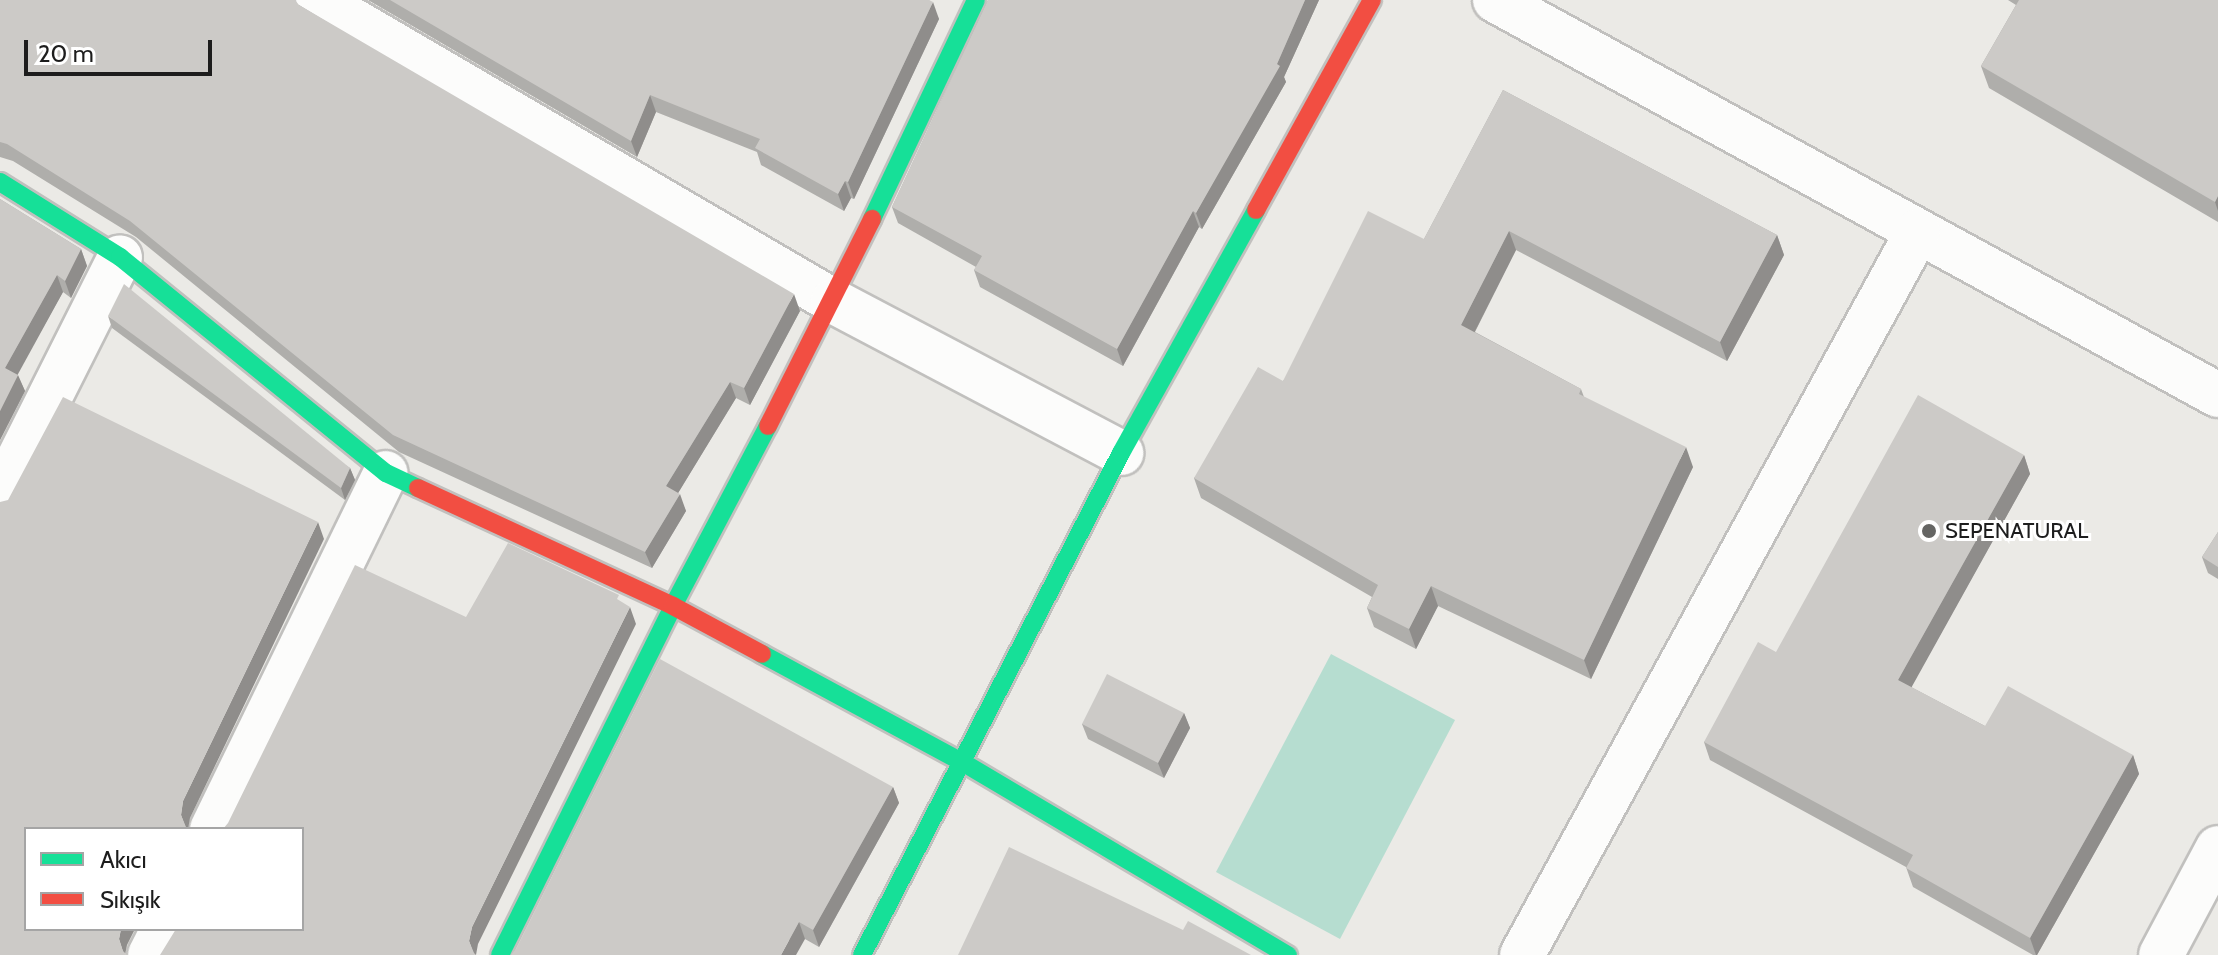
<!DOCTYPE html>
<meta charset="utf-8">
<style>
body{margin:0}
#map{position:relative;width:2218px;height:955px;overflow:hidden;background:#ebeae6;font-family:Cabin,sans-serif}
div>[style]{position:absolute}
.pitch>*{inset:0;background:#b6ddd0}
.roads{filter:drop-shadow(2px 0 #c1c0be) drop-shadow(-2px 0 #c1c0be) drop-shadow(0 2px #c1c0be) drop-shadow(0 -2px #c1c0be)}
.street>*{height:44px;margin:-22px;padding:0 22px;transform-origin:22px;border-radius:22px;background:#fcfcfb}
.fast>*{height:18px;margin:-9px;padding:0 9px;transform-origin:9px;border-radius:9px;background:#16e098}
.jam>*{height:18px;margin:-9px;padding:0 9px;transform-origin:9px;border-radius:9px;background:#f24e42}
.wall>*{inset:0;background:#afaeab}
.shaded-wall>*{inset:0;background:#8f8d8b}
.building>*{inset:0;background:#cccac7}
.dots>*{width:22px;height:22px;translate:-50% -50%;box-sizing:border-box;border:4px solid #fff;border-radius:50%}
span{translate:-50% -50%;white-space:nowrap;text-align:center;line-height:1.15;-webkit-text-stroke:6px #fff;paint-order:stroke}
.poi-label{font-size:22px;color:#1d1d1d}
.left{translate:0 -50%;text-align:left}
.legend{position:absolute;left:24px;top:827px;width:280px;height:104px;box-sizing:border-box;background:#fff;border:2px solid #a5a5a5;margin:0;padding:10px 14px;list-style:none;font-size:24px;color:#1d1d1d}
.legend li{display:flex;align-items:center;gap:16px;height:40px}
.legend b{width:40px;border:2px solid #a5a5a5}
.scale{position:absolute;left:24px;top:40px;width:188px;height:36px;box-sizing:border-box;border:4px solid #1d1d1d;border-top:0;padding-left:10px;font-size:24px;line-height:28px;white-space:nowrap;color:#1d1d1d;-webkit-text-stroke:6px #fff;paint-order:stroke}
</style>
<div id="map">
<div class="pitch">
<i style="clip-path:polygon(1331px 654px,1455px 720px,1340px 939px,1216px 872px)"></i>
</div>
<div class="roads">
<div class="street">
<i style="left:318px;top:0;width:597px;rotate:30.3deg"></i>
<i style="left:833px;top:301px;width:326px;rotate:27.8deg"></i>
<i style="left:1495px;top:0;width:824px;rotate:28.65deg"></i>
<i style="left:0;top:496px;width:267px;rotate:-63.3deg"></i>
<i style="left:212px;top:829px;width:396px;rotate:-64deg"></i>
<i style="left:150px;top:955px;width:29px;rotate:-63deg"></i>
<i style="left:1522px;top:955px;width:825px;rotate:-61.32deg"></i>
<i style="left:2161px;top:955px;width:121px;rotate:-62deg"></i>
</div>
<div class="fast">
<i style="left:0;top:182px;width:142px;rotate:32deg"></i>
<i style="left:120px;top:257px;width:343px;rotate:39.1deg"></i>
<i style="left:386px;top:473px;width:35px;rotate:25deg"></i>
<i style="left:872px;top:219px;width:242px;rotate:-64.6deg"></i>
<i style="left:762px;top:654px;width:230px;rotate:28.4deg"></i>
<i style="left:964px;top:763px;width:377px;rotate:30.7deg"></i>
<i style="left:500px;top:955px;width:390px;rotate:-63.6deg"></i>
<i style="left:673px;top:606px;width:204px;rotate:-62.2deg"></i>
<i style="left:862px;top:955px;width:565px;rotate:-62.71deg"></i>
<i style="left:1121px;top:453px;width:278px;rotate:-60.9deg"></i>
</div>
<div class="jam">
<i style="left:1256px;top:210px;width:240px;rotate:-61.1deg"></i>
<i style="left:768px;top:426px;width:232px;rotate:-63.3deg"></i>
<i style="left:418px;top:488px;width:281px;rotate:24.8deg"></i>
<i style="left:673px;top:606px;width:101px;rotate:28.3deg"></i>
</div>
</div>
<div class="wall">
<i style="clip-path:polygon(0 0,299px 5px,800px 311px,750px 405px,736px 398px,678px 493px,686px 511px,652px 568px,399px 452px,136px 237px,13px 161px,0 157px)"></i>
<i style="clip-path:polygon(368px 0,929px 0,939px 19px,854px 199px,851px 198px,844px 211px,761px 165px,757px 152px,656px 112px,637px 157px)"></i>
<i style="clip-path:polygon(988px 0,1319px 0,1284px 77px,1286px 82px,1202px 229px,1199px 227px,1123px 366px,980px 287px,974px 270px,976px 267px,898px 223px,892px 207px)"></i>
<i style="clip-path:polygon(2008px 0,2218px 0,2218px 222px,1989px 88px,1981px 66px,2016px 5px)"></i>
<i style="clip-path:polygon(1503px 90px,1777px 235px,1784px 255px,1727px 361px,1516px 250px,1475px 332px,1581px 389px,1584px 397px,1693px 467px,1591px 679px,1438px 606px,1416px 649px,1374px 627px,1367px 608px,1372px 597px,1201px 498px,1194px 478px,1283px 381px,1424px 239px)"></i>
<i style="clip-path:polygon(0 199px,81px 249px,87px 266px,71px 298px,63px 292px,17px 374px,25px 391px,0 440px)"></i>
<i style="clip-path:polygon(108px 316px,350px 468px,355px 480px,345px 500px,112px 328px)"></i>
<i style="clip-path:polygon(2024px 455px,2030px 474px,1911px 687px,1985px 726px,2133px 755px,2139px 774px,2037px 955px,2033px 955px,1913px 887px,1906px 867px,1710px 760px,1704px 742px)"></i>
<i style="clip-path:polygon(2218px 532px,2218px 579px,2208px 573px,2202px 557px)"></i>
<i style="clip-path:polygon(1184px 713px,1190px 728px,1164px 778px,1088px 739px,1082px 724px)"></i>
<i style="clip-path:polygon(893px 787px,899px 803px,819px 947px,805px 939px,511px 955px)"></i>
</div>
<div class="shaded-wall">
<i style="clip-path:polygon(1305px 0,1319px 0,1284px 77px,1286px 82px,1202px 229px,1196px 213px,1277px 64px)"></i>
<i style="clip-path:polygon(933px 2px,939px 19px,854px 199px,848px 182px)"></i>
<i style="clip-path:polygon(650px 95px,656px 112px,637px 157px,631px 141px)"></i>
<i style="clip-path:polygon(845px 181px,851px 198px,844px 211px,838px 194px)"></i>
<i style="clip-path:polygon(2218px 196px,2218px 211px,2215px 202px)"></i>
<i style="clip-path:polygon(1193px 211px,1199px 227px,1123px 366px,1117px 349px)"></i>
<i style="clip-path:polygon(1509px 231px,1516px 250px,1468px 345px,1461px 325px)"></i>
<i style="clip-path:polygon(1777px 235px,1784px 255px,1727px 361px,1720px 342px)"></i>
<i style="clip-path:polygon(81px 249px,87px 266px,71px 298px,65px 281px)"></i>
<i style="clip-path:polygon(57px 275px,63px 292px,12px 385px,5px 368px)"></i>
<i style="clip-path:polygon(794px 294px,800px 311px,750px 405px,744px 388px)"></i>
<i style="clip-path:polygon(18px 375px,25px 391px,0 440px,0 411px)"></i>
<i style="clip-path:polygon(730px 382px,736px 398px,672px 503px,666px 486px)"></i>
<i style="clip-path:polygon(1686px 447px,1693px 467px,1591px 679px,1584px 660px)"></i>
<i style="clip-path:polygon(2024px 455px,2030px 474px,1905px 699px,1898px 680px)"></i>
<i style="clip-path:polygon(350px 468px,355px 480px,345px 500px,341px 488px)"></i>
<i style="clip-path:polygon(680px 494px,686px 511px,652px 568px,645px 552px)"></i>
<i style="clip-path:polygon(318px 522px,324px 539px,190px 818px,188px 829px,186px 829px,181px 815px,183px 801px)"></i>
<i style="clip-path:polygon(1431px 586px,1438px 606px,1416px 649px,1409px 629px)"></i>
<i style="clip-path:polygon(630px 607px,636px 624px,478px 944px,476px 955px,474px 955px,469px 941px,472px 927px)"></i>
<i style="clip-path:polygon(1184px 713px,1190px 728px,1164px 778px,1158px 763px)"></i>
<i style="clip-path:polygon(2133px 755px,2139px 774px,2037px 955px,2036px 955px,2030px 938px)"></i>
<i style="clip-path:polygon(893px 787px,899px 803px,819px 947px,813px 930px)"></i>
<i style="clip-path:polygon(799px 922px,805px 939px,796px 955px,781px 955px)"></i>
<i style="clip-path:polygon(121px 929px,135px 929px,127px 945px,125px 955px,124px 955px,119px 939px)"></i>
</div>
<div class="building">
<i style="clip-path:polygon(0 0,295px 0,299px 5px,794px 294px,744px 388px,730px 382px,666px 486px,680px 494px,645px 552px,393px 435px,130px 221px,7px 144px,0 142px)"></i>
<i style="clip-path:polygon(390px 0,929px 0,933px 2px,848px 182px,845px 181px,838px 194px,755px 148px,760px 139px,650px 95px,631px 141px)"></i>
<i style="clip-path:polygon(988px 0,1305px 0,1277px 64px,1280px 66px,1196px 213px,1193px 211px,1117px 349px,974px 270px,982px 256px,892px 207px)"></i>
<i style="clip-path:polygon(2019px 0,2218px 0,2218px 196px,2215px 202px,1981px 66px)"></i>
<i style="clip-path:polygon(1503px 90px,1777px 235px,1720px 342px,1509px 231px,1461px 325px,1581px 389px,1579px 394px,1686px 447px,1584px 660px,1431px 586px,1409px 629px,1367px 608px,1378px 585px,1194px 478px,1258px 367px,1283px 381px,1368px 211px,1424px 239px)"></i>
<i style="clip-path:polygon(0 199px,81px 249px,65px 281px,57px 275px,5px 368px,18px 375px,0 411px)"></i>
<i style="clip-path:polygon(124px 284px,350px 468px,341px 488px,108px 316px)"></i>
<i style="clip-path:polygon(1918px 395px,2024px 455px,1898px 680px,1985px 726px,2008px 686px,2133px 755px,2030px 938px,1906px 868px,1913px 855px,1704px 742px,1758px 642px,1776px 652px)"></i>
<i style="clip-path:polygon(63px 397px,318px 522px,183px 801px,181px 815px,186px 827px,188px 829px,26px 829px,26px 929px,121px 929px,119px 939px,123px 951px,127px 955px,0 955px,0 502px,8px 500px)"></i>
<i style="clip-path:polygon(2218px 532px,2218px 567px,2202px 557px)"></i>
<i style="clip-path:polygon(508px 543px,619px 595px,617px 599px,630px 607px,472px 927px,469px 941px,474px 953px,476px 955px,160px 955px,176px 929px,302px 929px,302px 829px,223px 829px,228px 823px,355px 565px,466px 617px)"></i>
<i style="clip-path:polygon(660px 659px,893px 787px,813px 930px,799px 922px,781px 955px,511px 955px,516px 949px)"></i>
<i style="clip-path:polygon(1107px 674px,1184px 713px,1158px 763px,1082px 724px)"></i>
<i style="clip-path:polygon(1009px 847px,1183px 930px,1188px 921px,1251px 955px,958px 955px)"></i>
</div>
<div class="dots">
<i style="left:1929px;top:531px;background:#656563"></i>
</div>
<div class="poi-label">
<span class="left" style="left:1945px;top:531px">SEPENATURAL</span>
</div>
<ul class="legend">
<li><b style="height:10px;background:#16e098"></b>Akıcı</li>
<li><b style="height:10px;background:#f24e42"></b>Sıkışık</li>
</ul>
<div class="scale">20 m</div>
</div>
